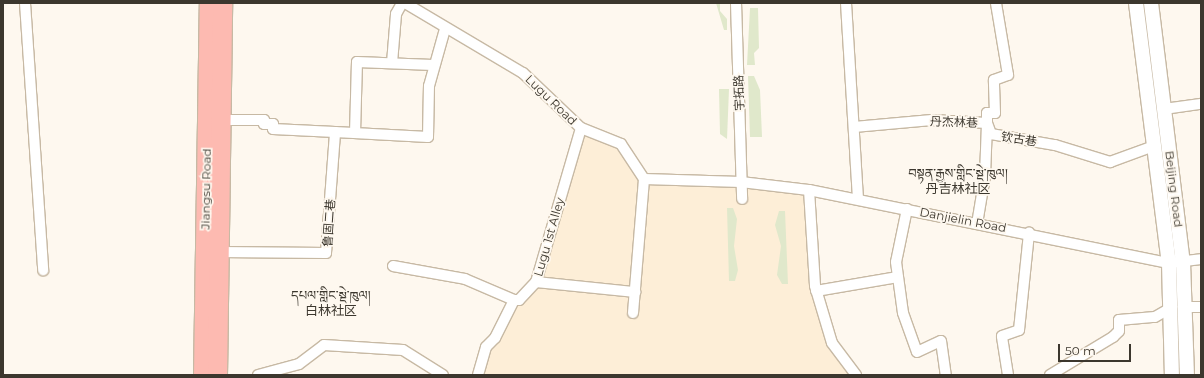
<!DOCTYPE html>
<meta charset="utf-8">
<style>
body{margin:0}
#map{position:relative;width:1204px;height:378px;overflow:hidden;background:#fef8ef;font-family:Montserrat,"Noto Sans SC","Noto Serif Tibetan",sans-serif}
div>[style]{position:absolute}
.built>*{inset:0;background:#fdeed7}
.green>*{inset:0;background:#e0e8cb}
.roads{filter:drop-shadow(1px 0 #c7b9a4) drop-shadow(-1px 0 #c7b9a4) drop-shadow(0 1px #c7b9a4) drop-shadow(0 -1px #c7b9a4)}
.street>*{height:10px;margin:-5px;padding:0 5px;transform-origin:5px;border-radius:5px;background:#fff}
.secondary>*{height:14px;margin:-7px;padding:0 7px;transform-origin:7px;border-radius:7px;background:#fff}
.highway>*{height:19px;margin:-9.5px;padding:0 9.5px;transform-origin:9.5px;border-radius:9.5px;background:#fdbab1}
span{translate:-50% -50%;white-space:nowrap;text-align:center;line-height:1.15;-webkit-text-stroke:3.5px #fef8ef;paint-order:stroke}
.street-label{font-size:12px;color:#3c372e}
.neighbourhood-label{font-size:13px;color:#3c372e}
.frame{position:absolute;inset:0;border:4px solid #3c372e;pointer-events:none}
.scale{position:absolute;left:1058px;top:344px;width:73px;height:18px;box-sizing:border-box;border:2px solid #3c372e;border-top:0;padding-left:5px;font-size:12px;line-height:14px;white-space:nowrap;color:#3c372e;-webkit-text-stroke:3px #fef8ef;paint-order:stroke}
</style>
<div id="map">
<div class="built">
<i style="clip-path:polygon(581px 128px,625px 150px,644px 179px,809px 190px,815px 286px,829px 332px,858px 375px,478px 375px,514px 300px,536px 282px)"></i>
</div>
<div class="green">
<i style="clip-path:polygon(716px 3px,720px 3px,720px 11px,727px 19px,727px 30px,724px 30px)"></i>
<i style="clip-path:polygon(750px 8px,758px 8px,759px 48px,754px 53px,755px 65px,747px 65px)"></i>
<i style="clip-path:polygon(748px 76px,754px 76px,760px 90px,762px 137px,750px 137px)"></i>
<i style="clip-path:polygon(719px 89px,729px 89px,727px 139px,720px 134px)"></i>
<i style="clip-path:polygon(727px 208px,733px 208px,737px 219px,734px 246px,738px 270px,735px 281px,729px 281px)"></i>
<i style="clip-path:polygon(779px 211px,785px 211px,788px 284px,782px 284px,777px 275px,781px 246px,775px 225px)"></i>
</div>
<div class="roads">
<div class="street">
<i style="left:25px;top:3px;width:268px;rotate:86.1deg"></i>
<i style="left:405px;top:3px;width:137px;rotate:30.7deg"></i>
<i style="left:523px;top:73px;width:80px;rotate:43.5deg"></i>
<i style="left:581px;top:128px;width:43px;rotate:21.8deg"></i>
<i style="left:621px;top:144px;width:42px;rotate:56.7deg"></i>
<i style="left:736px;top:3px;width:196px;rotate:88.2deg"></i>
<i style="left:846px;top:3px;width:196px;rotate:86.5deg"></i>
<i style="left:392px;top:63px;width:49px;rotate:-85.3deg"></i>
<i style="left:396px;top:14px;width:13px;rotate:-61deg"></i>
<i style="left:1164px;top:109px;width:37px;rotate:-8deg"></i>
<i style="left:221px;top:120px;width:43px"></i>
<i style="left:264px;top:120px;width:4px;rotate:90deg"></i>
<i style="left:264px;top:124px;width:9px"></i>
<i style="left:273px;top:124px;width:5px;rotate:90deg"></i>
<i style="left:273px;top:129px;width:62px;rotate:2.8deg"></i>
<i style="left:854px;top:127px;width:78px;rotate:-5.1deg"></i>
<i style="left:932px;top:120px;width:55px;rotate:3.1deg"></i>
<i style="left:987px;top:123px;width:10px;rotate:-90deg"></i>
<i style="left:987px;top:113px;width:8px"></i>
<i style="left:995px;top:113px;width:33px;rotate:-92deg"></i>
<i style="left:994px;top:80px;width:15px;rotate:-20deg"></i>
<i style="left:1008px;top:75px;width:73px;rotate:-99.5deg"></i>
<i style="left:355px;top:133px;width:71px;rotate:-88.4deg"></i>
<i style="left:357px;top:62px;width:76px;rotate:2.3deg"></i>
<i style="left:644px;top:179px;width:97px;rotate:1.8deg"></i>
<i style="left:741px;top:182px;width:68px;rotate:6.7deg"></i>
<i style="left:809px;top:190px;width:367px;rotate:11.5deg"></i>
<i style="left:1169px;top:263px;width:32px;rotate:-7deg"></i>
<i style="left:809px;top:190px;width:96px;rotate:86.4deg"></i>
<i style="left:815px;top:286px;width:59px;rotate:73.4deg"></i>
<i style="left:832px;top:343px;width:40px;rotate:53deg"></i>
<i style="left:907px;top:209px;width:54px;rotate:101.7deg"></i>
<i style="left:896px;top:262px;width:51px;rotate:82.2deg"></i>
<i style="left:903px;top:313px;width:41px;rotate:70.3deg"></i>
<i style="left:917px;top:352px;width:26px;rotate:-25deg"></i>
<i style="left:941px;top:341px;width:34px;rotate:82deg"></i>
<i style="left:977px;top:224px;width:49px;rotate:-80.5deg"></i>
<i style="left:985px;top:176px;width:53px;rotate:-87.8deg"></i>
<i style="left:987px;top:123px;width:12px;rotate:70deg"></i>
<i style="left:991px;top:134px;width:65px;rotate:9.8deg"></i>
<i style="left:1055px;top:145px;width:58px;rotate:17.2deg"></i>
<i style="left:1110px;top:162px;width:47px;rotate:-20deg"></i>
<i style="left:219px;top:252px;width:107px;rotate:0.5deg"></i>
<i style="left:326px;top:253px;width:121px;rotate:-85.7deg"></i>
<i style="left:335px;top:132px;width:93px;rotate:3.1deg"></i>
<i style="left:428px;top:137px;width:51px;rotate:-88.9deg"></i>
<i style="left:429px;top:86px;width:59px;rotate:-74.3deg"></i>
<i style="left:393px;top:266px;width:73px;rotate:10.2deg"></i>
<i style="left:465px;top:279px;width:53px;rotate:23.2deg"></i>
<i style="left:536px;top:282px;width:100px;rotate:5.8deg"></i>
<i style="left:816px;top:291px;width:83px;rotate:-9.7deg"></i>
<i style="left:1187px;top:307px;width:14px"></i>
<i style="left:633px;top:313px;width:134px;rotate:-85.3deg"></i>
<i style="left:258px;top:375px;width:42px;rotate:-15deg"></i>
<i style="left:299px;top:364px;width:31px;rotate:-37deg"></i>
<i style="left:324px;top:345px;width:79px;rotate:3.6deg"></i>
<i style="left:403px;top:350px;width:47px;rotate:32deg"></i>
<i style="left:478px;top:375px;width:29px;rotate:-74deg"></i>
<i style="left:486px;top:347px;width:13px;rotate:-45deg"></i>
<i style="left:495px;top:338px;width:42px;rotate:-63.4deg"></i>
<i style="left:514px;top:300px;width:5px"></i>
<i style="left:519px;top:300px;width:25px;rotate:-47deg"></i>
<i style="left:536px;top:282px;width:160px;rotate:-73.7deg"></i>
<i style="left:1008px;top:375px;width:39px;rotate:-99deg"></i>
<i style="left:1002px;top:336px;width:18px;rotate:-19deg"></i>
<i style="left:1019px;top:330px;width:98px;rotate:-84.1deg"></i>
<i style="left:1050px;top:375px;width:74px;rotate:-31.1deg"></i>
<i style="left:1113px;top:337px;width:8px;rotate:-45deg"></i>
<i style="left:1119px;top:331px;width:11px;rotate:-90deg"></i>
<i style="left:1119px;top:320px;width:36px;rotate:-5deg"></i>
<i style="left:1155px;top:317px;width:20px;rotate:-30deg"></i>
</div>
<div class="secondary">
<i style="left:1136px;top:3px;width:262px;rotate:82.8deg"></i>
<i style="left:1169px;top:263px;width:112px;rotate:88.5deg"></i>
<i style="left:1151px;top:3px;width:261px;rotate:83deg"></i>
<i style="left:1183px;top:262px;width:113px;rotate:88deg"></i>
</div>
<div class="highway">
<i style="left:203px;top:375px;width:372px;rotate:-89.1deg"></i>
<i style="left:217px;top:375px;width:372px;rotate:-89.2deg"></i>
</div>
</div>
<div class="street-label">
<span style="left:739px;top:93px;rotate:-92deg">宇拓路</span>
<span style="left:551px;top:100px;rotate:44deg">Lugu Road</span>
<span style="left:954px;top:122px;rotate:2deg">丹杰林巷</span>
<span style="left:1019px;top:139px;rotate:9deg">钦古巷</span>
<span style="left:206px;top:189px;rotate:-89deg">Jiangsu Road</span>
<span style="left:1174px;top:189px;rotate:83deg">Beijing Road</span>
<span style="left:963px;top:220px;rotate:11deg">Danjielin Road</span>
<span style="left:329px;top:223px;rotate:-86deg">鲁固二巷</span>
<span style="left:549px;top:237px;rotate:-74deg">Lugu 1st Alley</span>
</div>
<div class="neighbourhood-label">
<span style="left:958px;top:181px">བསྟན་རྒྱས་གླིང་སྡེ་ཁུལ།<br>丹吉林社区</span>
<span style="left:331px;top:303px">དཔལ་གླིང་སྡེ་ཁུལ།<br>白林社区</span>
</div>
<div class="frame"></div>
<div class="scale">50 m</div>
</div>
